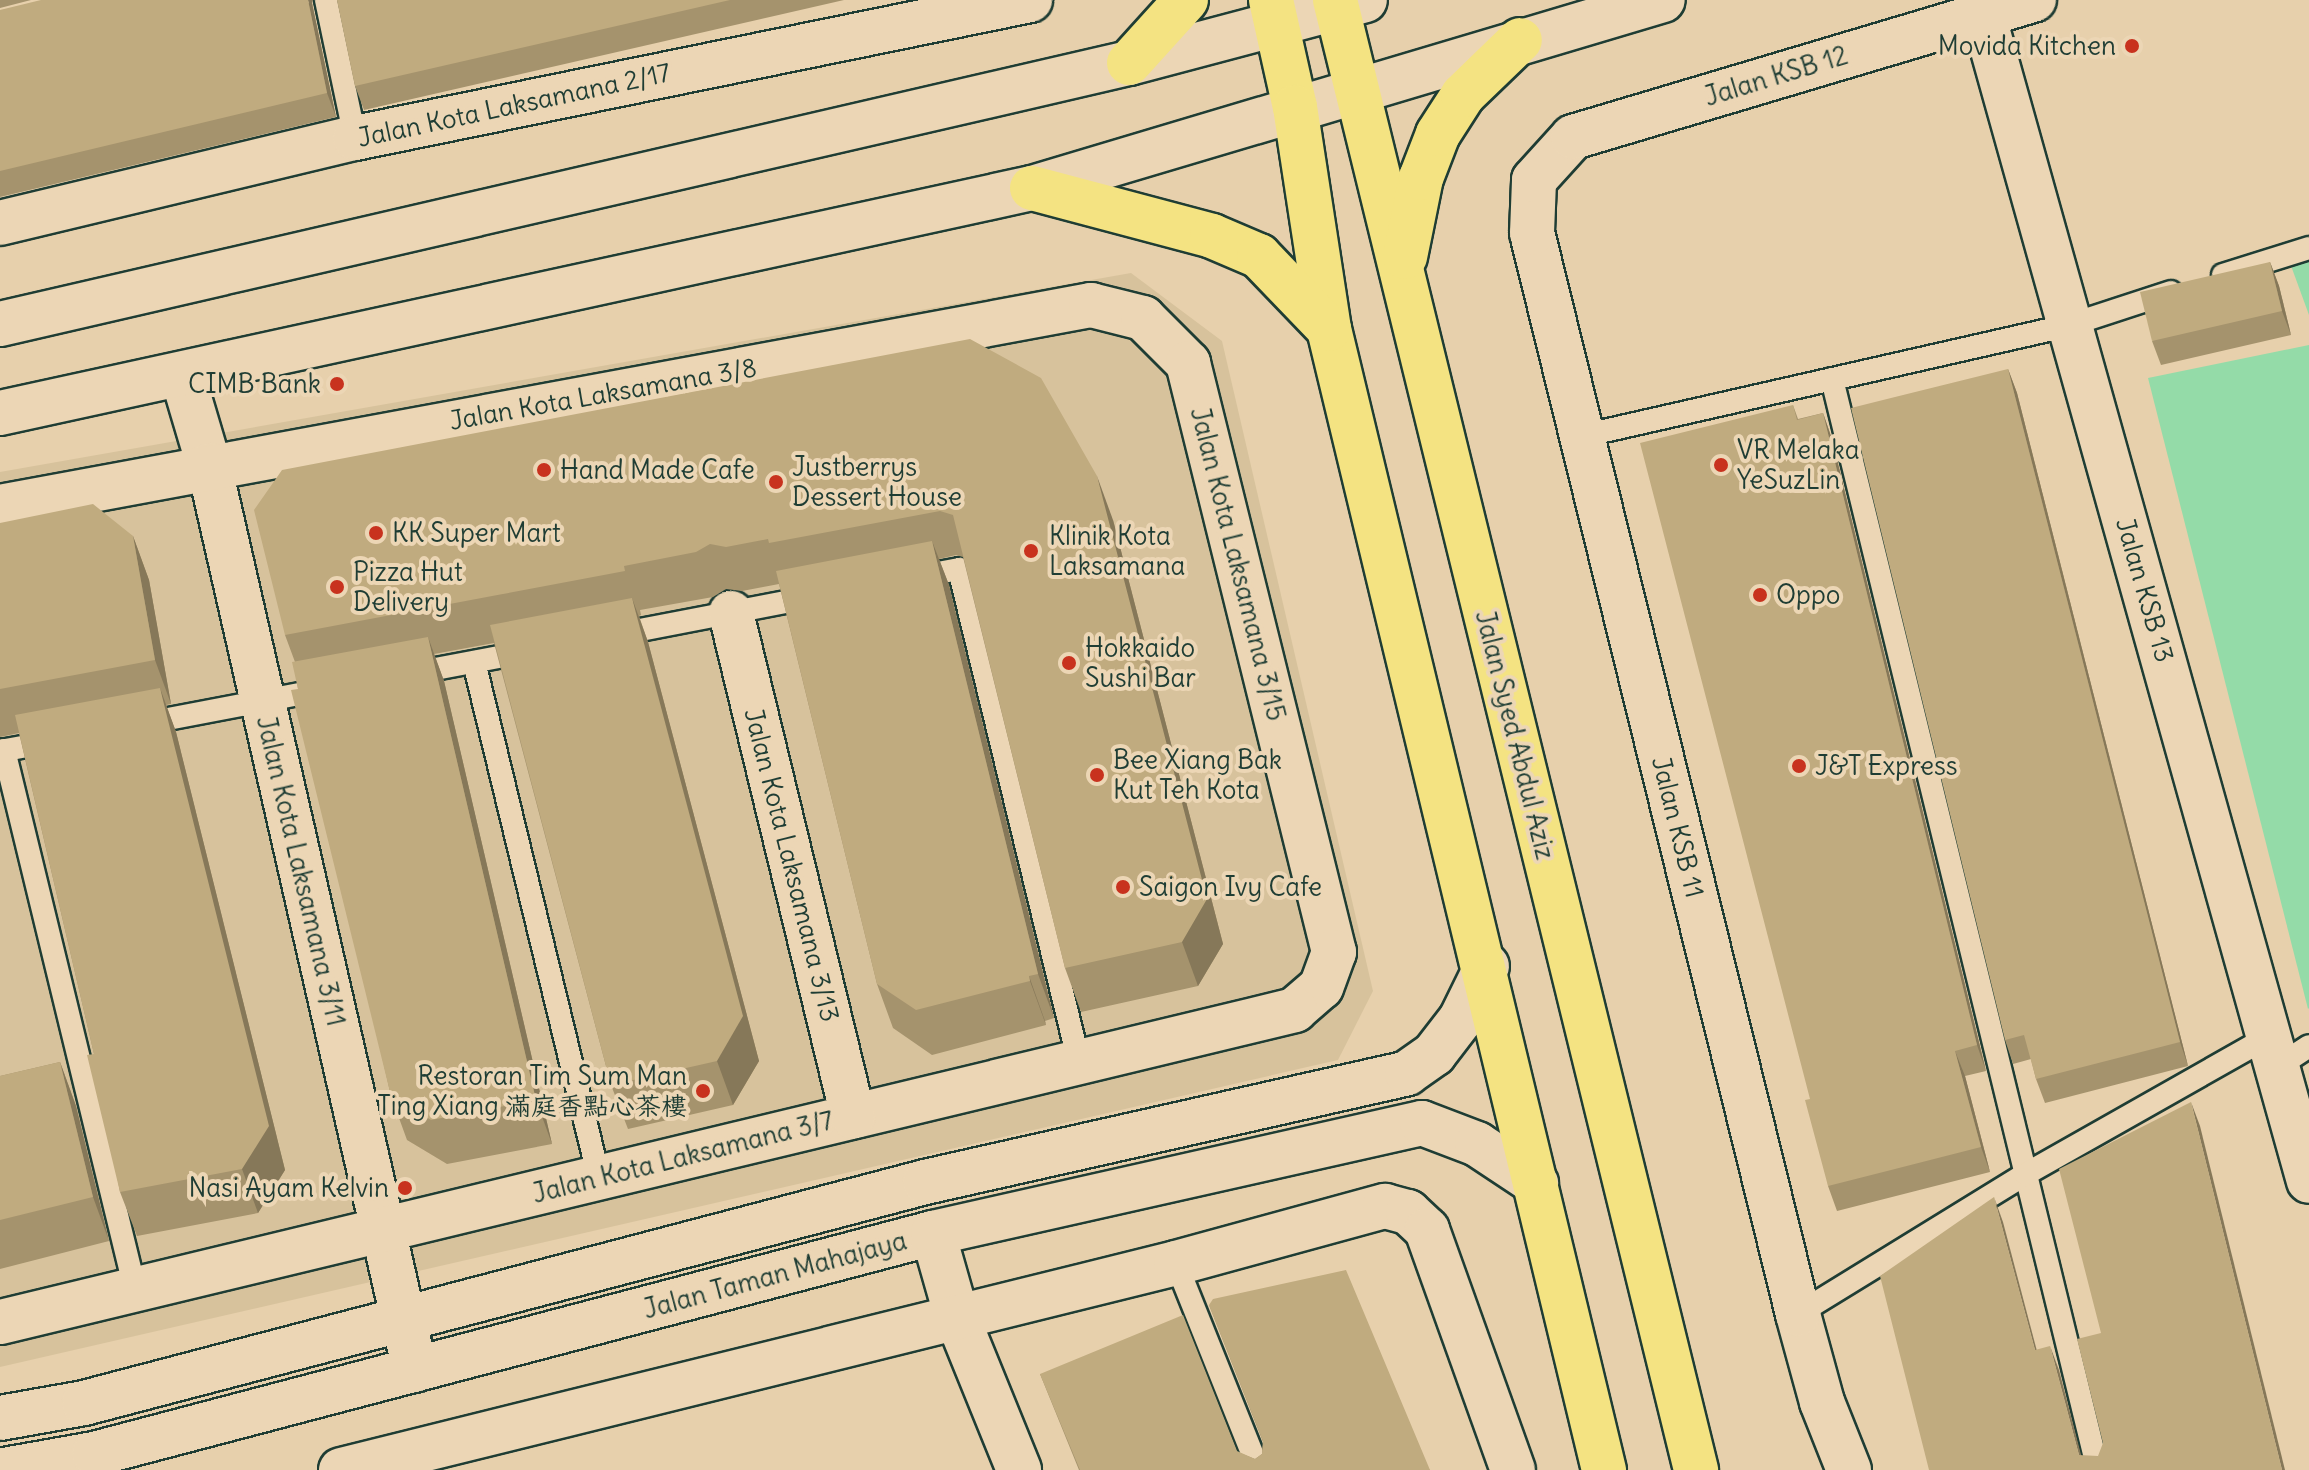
<!DOCTYPE html>
<meta charset="utf-8">
<style>
body{margin:0}
#map{position:relative;width:2309px;height:1470px;overflow:hidden;background:#e7d0ac;font-family:Delius,"LXGW WenKai TC",sans-serif}
div>[style]{position:absolute}
.built>*{inset:0;background:#d7c29c}
.green>*{inset:0;background:#94dba8}
.roads{filter:drop-shadow(2px 0 #1f3d34) drop-shadow(-2px 0 #1f3d34) drop-shadow(0 2px #1f3d34) drop-shadow(0 -2px #1f3d34)}
.lane>*{height:22px;margin:-11px;padding:0 11px;transform-origin:11px;border-radius:11px;background:#ecd6b5}
.street>*{height:44px;margin:-22px;padding:0 22px;transform-origin:22px;border-radius:22px;background:#ecd6b5}
.secondary>*{height:44px;margin:-22px;padding:0 22px;transform-origin:22px;border-radius:22px;background:#ecd6b5}
.primary>*{height:44px;margin:-22px;padding:0 22px;transform-origin:22px;border-radius:22px;background:#f4e382}
.wall>*{inset:0;background:#a5936d}
.shaded-wall>*{inset:0;background:#867859}
.building>*{inset:0;background:#c0ab7f}
.dots>*{width:22px;height:22px;translate:-50% -50%;box-sizing:border-box;border:4px solid #ecd6b5;border-radius:50%}
span{translate:-50% -50%;white-space:nowrap;text-align:center;line-height:1.15;-webkit-text-stroke:8px #ecd6b5;paint-order:stroke}
.poi-label{font-size:26px;color:#1f3d34}
.right{translate:-100% -50%;text-align:right}
.left{translate:0 -50%;text-align:left}
.street-label{font-size:26px;color:#1f3d34}
</style>
<div id="map">
<div class="built">
<i style="clip-path:polygon(1131px 273px,1222px 341px,1373px 991px,1338px 1060px,0 1367px,0 472px)"></i>
</div>
<div class="green">
<i style="clip-path:polygon(2309px 257px,2309px 315px,2290px 263px)"></i>
<i style="clip-path:polygon(2309px 345px,2309px 1008px,2308px 1009px,2148px 378px)"></i>
</div>
<div class="roads">
<div class="lane">
<i style="left:326px;top:0;width:141px;rotate:78.1deg"></i>
<i style="left:2223px;top:275px;width:90px;rotate:-17.4deg"></i>
<i style="left:1832px;top:379px;width:1123px;rotate:76.3deg"></i>
<i style="left:1582px;top:436px;width:500px;rotate:-12.81deg"></i>
<i style="left:2070px;top:325px;width:106px;rotate:-18.1deg"></i>
<i style="left:916px;top:577px;width:44px;rotate:-10.5deg"></i>
<i style="left:959px;top:569px;width:507px;rotate:76.32deg"></i>
<i style="left:614px;top:635px;width:202px;rotate:-10.9deg"></i>
<i style="left:474px;top:662px;width:531px;rotate:76.38deg"></i>
<i style="left:409px;top:674px;width:118px;rotate:-10.7deg"></i>
<i style="left:142px;top:724px;width:181px;rotate:-10.8deg"></i>
<i style="left:4px;top:750px;width:555px;rotate:76.34deg"></i>
<i style="left:0;top:751px;width:50px;rotate:-10.4deg"></i>
<i style="left:2277px;top:1067px;width:38px;rotate:-33deg"></i>
<i style="left:1176px;top:1263px;width:223px;rotate:68.2deg"></i>
<i style="left:1798px;top:1314px;width:268px;rotate:-31.6deg"></i>
<i style="left:2026px;top:1174px;width:283px;rotate:-29.5deg"></i>
</div>
<div class="street">
<i style="left:1979px;top:0;width:1226px;rotate:74.39deg"></i>
<i style="left:0;top:223px;width:365px;rotate:-13.5deg"></i>
<i style="left:355px;top:138px;width:689px;rotate:-11.55deg"></i>
<i style="left:182px;top:374px;width:95px;rotate:73.5deg"></i>
<i style="left:209px;top:465px;width:928px;rotate:77.18deg"></i>
<i style="left:0;top:507px;width:1110px;rotate:-10.49deg"></i>
<i style="left:1091px;top:305px;width:54px;rotate:14deg"></i>
<i style="left:1143px;top:318px;width:64px;rotate:45deg"></i>
<i style="left:1188px;top:363px;width:607px;rotate:76.08deg"></i>
<i style="left:1334px;top:952px;width:37px;rotate:110deg"></i>
<i style="left:1321px;top:987px;width:35px;rotate:139deg"></i>
<i style="left:1295px;top:1010px;width:1332px;rotate:166.45deg"></i>
<i style="left:731px;top:613px;width:518px;rotate:76.37deg"></i>
<i style="left:933px;top:1233px;width:87px;rotate:74.1deg"></i>
<i style="left:957px;top:1317px;width:165px;rotate:67.9deg"></i>
<i style="left:341px;top:1470px;width:860px;rotate:-13.92deg"></i>
<i style="left:1176px;top:1263px;width:217px;rotate:-15.3deg"></i>
<i style="left:1385px;top:1206px;width:24px;rotate:15deg"></i>
<i style="left:1408px;top:1212px;width:26px;rotate:43deg"></i>
<i style="left:1427px;top:1230px;width:255px;rotate:70.3deg"></i>
<i style="left:1849px;top:1470px;width:73px;rotate:-111.7deg"></i>
<i style="left:1822px;top:1402px;width:91px;rotate:-105.3deg"></i>
<i style="left:1798px;top:1314px;width:1113px;rotate:-103.82deg"></i>
<i style="left:1532px;top:233px;width:53px;rotate:-87.8deg"></i>
<i style="left:1534px;top:180px;width:58px;rotate:-47.8deg"></i>
<i style="left:1573px;top:137px;width:481px;rotate:-16.6deg"></i>
</div>
<div class="secondary">
<i style="left:0;top:324px;width:1159px;rotate:-13.02deg"></i>
<i style="left:1129px;top:63px;width:244px;rotate:-14.9deg"></i>
<i style="left:0;top:413px;width:1056px;rotate:-12.3deg"></i>
<i style="left:1032px;top:188px;width:658px;rotate:-16.59deg"></i>
<i style="left:0;top:1418px;width:85px;rotate:-10.1deg"></i>
<i style="left:84px;top:1403px;width:870px;rotate:-14.72deg"></i>
<i style="left:925px;top:1182px;width:494px;rotate:-12.7deg"></i>
<i style="left:1407px;top:1073px;width:33px;rotate:-35deg"></i>
<i style="left:1434px;top:1054px;width:44px;rotate:-52.4deg"></i>
<i style="left:1461px;top:1019px;width:59px;rotate:-63.9deg"></i>
<i style="left:4px;top:1470px;width:91px;rotate:-10.1deg"></i>
<i style="left:94px;top:1454px;width:868px;rotate:-14.76deg"></i>
<i style="left:933px;top:1233px;width:501px;rotate:-12.68deg"></i>
<i style="left:1422px;top:1123px;width:59px;rotate:20.9deg"></i>
<i style="left:1477px;top:1144px;width:71px;rotate:33.5deg"></i>
</div>
<div class="primary">
<i style="left:1271px;top:0;width:110px;rotate:77.4deg"></i>
<i style="left:1295px;top:107px;width:225px;rotate:81.3deg"></i>
<i style="left:1329px;top:329px;width:1174px;rotate:76.45deg"></i>
<i style="left:1335px;top:0;width:1514px;rotate:76.2deg"></i>
<i style="left:1129px;top:63px;width:85px;rotate:-47.9deg"></i>
<i style="left:1032px;top:188px;width:186px;rotate:14.9deg"></i>
<i style="left:1212px;top:236px;width:51px;rotate:23.1deg"></i>
<i style="left:1259px;top:256px;width:101px;rotate:46.2deg"></i>
<i style="left:1405px;top:257px;width:81px;rotate:-78.6deg"></i>
<i style="left:1421px;top:178px;width:47px;rotate:-68.9deg"></i>
<i style="left:1438px;top:134px;width:46px;rotate:-57.3deg"></i>
<i style="left:1463px;top:95px;width:79px;rotate:-44deg"></i>
</div>
</div>
<div class="wall">
<i style="clip-path:polygon(0 0,31px 0,0 8px)"></i>
<i style="clip-path:polygon(337px 0,844px 0,364px 110px,355px 86px)"></i>
<i style="clip-path:polygon(312px 3px,336px 117px,0 197px,0 10px)"></i>
<i style="clip-path:polygon(2270px 262px,2279px 286px,2291px 335px,2161px 365px,2152px 341px)"></i>
<i style="clip-path:polygon(2008px 369px,2017px 393px,2188px 1066px,2045px 1103px,2036px 1079px,2031px 1059px,2013px 1064px,2005px 1040px)"></i>
<i style="clip-path:polygon(1793px 405px,1798px 419px,1823px 413px,1832px 439px,1986px 1071px,1965px 1076px,1990px 1172px,1837px 1211px,1828px 1186px)"></i>
<i style="clip-path:polygon(282px 470px,1113px 520px,1223px 944px,1198px 986px,1081px 1012px,1065px 968px,963px 557px,956px 555px,939px 559px,949px 585px,1054px 1018px,1045px 1021px,1046px 1025px,932px 1055px,893px 1028px,877px 984px,779px 584px,742px 591px,726px 589px,713px 597px,640px 610px,641px 615px,639px 616px,648px 642px,759px 1061px,733px 1105px,628px 1129px,611px 1085px,494px 643px,434px 654px,444px 681px,552px 1144px,447px 1164px,407px 1140px,391px 1096px,298px 689px,295px 662px,285px 635px)"></i>
<i style="clip-path:polygon(0 523px,133px 536px,149px 580px,171px 704px,166px 705px,176px 732px,285px 1170px,258px 1213px,137px 1236px,120px 1192px,94px 1054px,19px 733px,0 737px)"></i>
<i style="clip-path:polygon(60px 1062px,76px 1106px,109px 1241px,0 1269px,0 1076px)"></i>
<i style="clip-path:polygon(1209px 1305px,1430px 1470px,1079px 1470px,1040px 1374px,1255px 1459px,1262px 1454px,1263px 1442px)"></i>
</div>
<div class="shaded-wall">
<i style="clip-path:polygon(308px 0,313px 0,312px 3px,336px 117px,327px 93px)"></i>
<i style="clip-path:polygon(2270px 262px,2279px 286px,2291px 335px,2282px 311px)"></i>
<i style="clip-path:polygon(2008px 369px,2017px 393px,2188px 1066px,2180px 1042px)"></i>
<i style="clip-path:polygon(1823px 413px,1832px 439px,1986px 1071px,1977px 1045px)"></i>
<i style="clip-path:polygon(1097px 476px,1113px 520px,1223px 944px,1198px 986px,1182px 942px)"></i>
<i style="clip-path:polygon(133px 536px,149px 580px,171px 704px,155px 660px)"></i>
<i style="clip-path:polygon(932px 541px,949px 585px,1054px 1018px,1038px 974px)"></i>
<i style="clip-path:polygon(632px 598px,648px 642px,759px 1061px,733px 1105px,717px 1061px)"></i>
<i style="clip-path:polygon(428px 637px,444px 681px,552px 1144px,536px 1100px)"></i>
<i style="clip-path:polygon(160px 688px,176px 732px,285px 1170px,258px 1213px,242px 1169px)"></i>
<i style="clip-path:polygon(1029px 976px,1045px 1021px,1046px 1025px,1030px 981px)"></i>
<i style="clip-path:polygon(1955px 1051px,1965px 1076px,1990px 1172px,1981px 1147px)"></i>
<i style="clip-path:polygon(60px 1062px,76px 1106px,109px 1241px,93px 1197px)"></i>
<i style="clip-path:polygon(2191px 1102px,2200px 1126px,2285px 1470px,2282px 1470px)"></i>
<i style="clip-path:polygon(1994px 1197px,2003px 1222px,2043px 1374px,2035px 1350px)"></i>
<i style="clip-path:polygon(2050px 1346px,2059px 1370px,2085px 1470px,2079px 1455px)"></i>
</div>
<div class="building">
<i style="clip-path:polygon(41px 0,308px 0,327px 93px,0 171px,0 10px)"></i>
<i style="clip-path:polygon(337px 0,730px 0,355px 86px)"></i>
<i style="clip-path:polygon(2270px 262px,2282px 311px,2152px 341px,2140px 292px)"></i>
<i style="clip-path:polygon(970px 339px,1041px 378px,1097px 476px,1207px 899px,1182px 942px,1065px 968px,953px 515px,940px 511px,769px 543px,768px 539px,726px 547px,710px 544px,696px 552px,624px 566px,625px 571px,285px 635px,254px 510px,282px 470px)"></i>
<i style="clip-path:polygon(2008px 369px,2180px 1042px,2036px 1079px,2024px 1035px,2005px 1040px,1851px 408px)"></i>
<i style="clip-path:polygon(1793px 405px,1797px 420px,1823px 413px,1977px 1045px,1955px 1051px,1981px 1147px,1828px 1186px,1805px 1100px,1810px 1099px,1640px 443px)"></i>
<i style="clip-path:polygon(93px 504px,133px 536px,155px 660px,0 689px,0 523px)"></i>
<i style="clip-path:polygon(932px 541px,1038px 974px,1029px 976px,1030px 981px,916px 1010px,877px 984px,776px 571px)"></i>
<i style="clip-path:polygon(632px 598px,743px 1016px,717px 1061px,611px 1085px,490px 625px)"></i>
<i style="clip-path:polygon(428px 637px,536px 1100px,431px 1120px,391px 1096px,291px 690px,298px 689px,292px 662px)"></i>
<i style="clip-path:polygon(160px 688px,269px 1126px,242px 1169px,120px 1192px,87px 1055px,94px 1054px,15px 715px)"></i>
<i style="clip-path:polygon(60px 1062px,93px 1197px,0 1220px,0 1076px)"></i>
<i style="clip-path:polygon(2191px 1102px,2282px 1470px,1929px 1470px,1880px 1276px,1994px 1197px,2035px 1350px,2050px 1346px,2079px 1455px,2098px 1456px,2103px 1443px,2077px 1339px,2101px 1333px,2059px 1169px)"></i>
<i style="clip-path:polygon(1346px 1270px,1430px 1470px,1080px 1470px,1040px 1374px,1183px 1315px,1237px 1451px,1255px 1459px,1262px 1454px,1263px 1441px,1209px 1305px,1213px 1299px)"></i>
</div>
<div class="dots">
<i style="left:2132px;top:46px;background:#c8321e"></i>
<i style="left:337px;top:384px;background:#c8321e"></i>
<i style="left:1721px;top:465px;background:#c8321e"></i>
<i style="left:544px;top:470px;background:#c8321e"></i>
<i style="left:776px;top:482px;background:#c8321e"></i>
<i style="left:376px;top:533px;background:#c8321e"></i>
<i style="left:1031px;top:551px;background:#c8321e"></i>
<i style="left:337px;top:587px;background:#c8321e"></i>
<i style="left:1760px;top:595px;background:#c8321e"></i>
<i style="left:1069px;top:663px;background:#c8321e"></i>
<i style="left:1799px;top:766px;background:#c8321e"></i>
<i style="left:1097px;top:775px;background:#c8321e"></i>
<i style="left:1123px;top:887px;background:#c8321e"></i>
<i style="left:703px;top:1091px;background:#c8321e"></i>
<i style="left:405px;top:1188px;background:#c8321e"></i>
</div>
<div class="poi-label">
<span class="right" style="left:2116px;top:46px">Movida Kitchen</span>
<span class="right" style="left:321px;top:384px">CIMB Bank</span>
<span class="left" style="left:1737px;top:465px">VR Melaka<br>YeSuzLin</span>
<span class="left" style="left:792px;top:482px">Justberrys<br>Dessert House</span>
<span class="left" style="left:560px;top:470px">Hand Made Cafe</span>
<span class="left" style="left:392px;top:533px">KK Super Mart</span>
<span class="left" style="left:1049px;top:551px">Klinik Kota<br>Laksamana</span>
<span class="left" style="left:353px;top:587px">Pizza Hut<br>Delivery</span>
<span class="left" style="left:1776px;top:595px">Oppo</span>
<span class="left" style="left:1085px;top:663px">Hokkaido<br>Sushi Bar</span>
<span class="left" style="left:1113px;top:775px">Bee Xiang Bak<br>Kut Teh Kota</span>
<span class="left" style="left:1815px;top:766px">J&amp;T Express</span>
<span class="left" style="left:1139px;top:887px">Saigon Ivy Cafe</span>
<span class="right" style="left:687px;top:1091px">Restoran Tim Sum Man<br>Ting Xiang 滿庭香點心茶樓</span>
<span class="right" style="left:389px;top:1188px">Nasi Ayam Kelvin</span>
</div>
<div class="street-label">
<span style="left:1776px;top:76px;rotate:-17deg">Jalan KSB 12</span>
<span style="left:514px;top:105px;rotate:-12deg">Jalan Kota Laksamana 2/17</span>
<span style="left:603px;top:394px;rotate:-10deg">Jalan Kota Laksamana 3/8</span>
<span style="left:1238px;top:564px;rotate:76deg">Jalan Kota Laksamana 3/15</span>
<span style="left:2145px;top:590px;rotate:74deg">Jalan KSB 13</span>
<span style="left:1515px;top:735px;rotate:76deg">Jalan Syed Abdul Aziz</span>
<span style="left:1678px;top:827px;rotate:76deg">Jalan KSB 11</span>
<span style="left:792px;top:865px;rotate:76deg">Jalan Kota Laksamana 3/13</span>
<span style="left:301px;top:871px;rotate:77deg">Jalan Kota Laksamana 3/11</span>
<span style="left:683px;top:1157px;rotate:-14deg">Jalan Kota Laksamana 3/7</span>
<span style="left:775px;top:1275px;rotate:-15deg">Jalan Taman Mahajaya</span>
</div>
</div>
